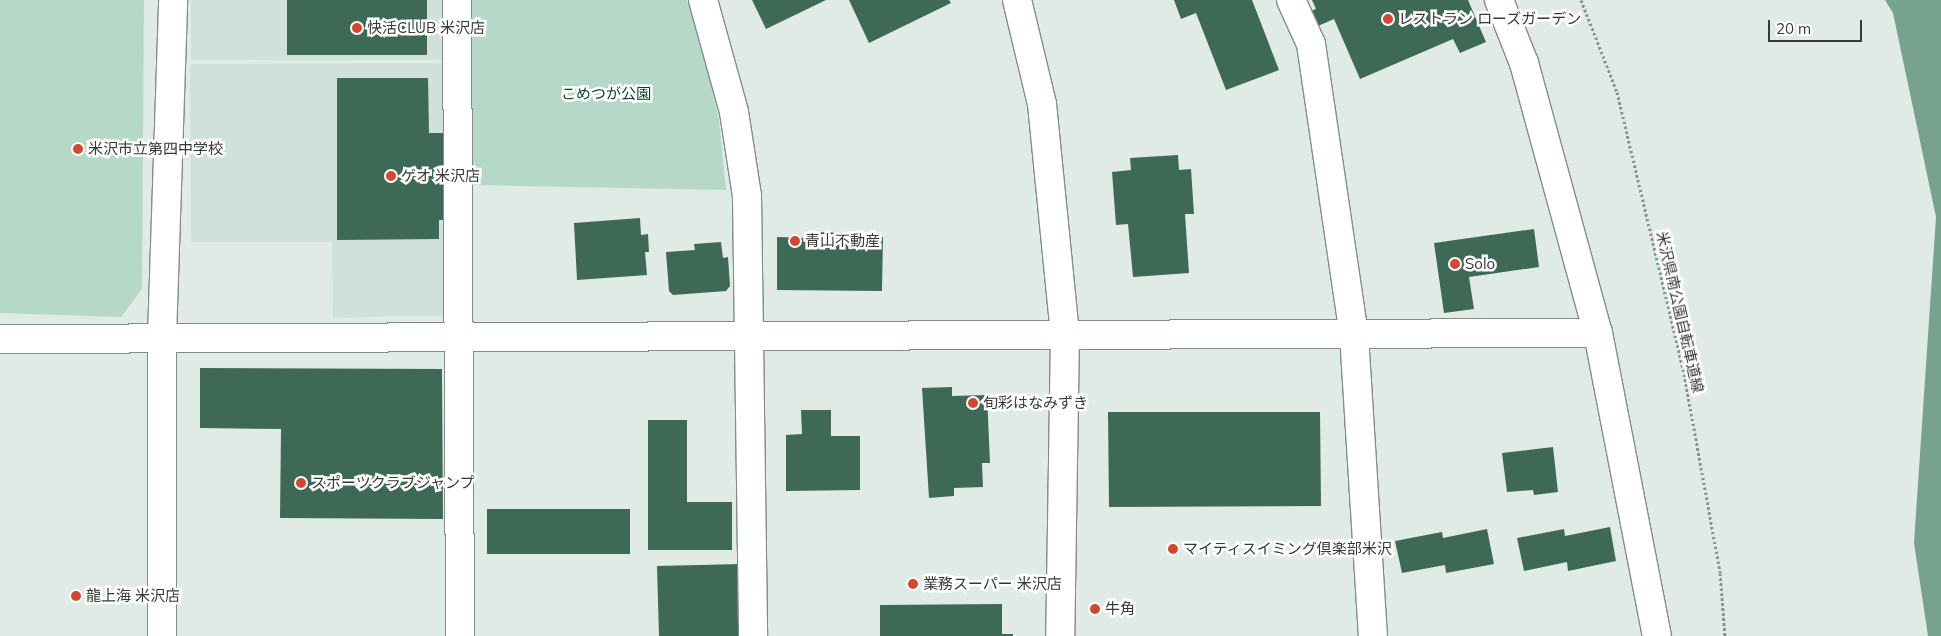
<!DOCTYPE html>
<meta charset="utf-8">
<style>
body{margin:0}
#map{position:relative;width:1941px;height:636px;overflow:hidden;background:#e0ebe6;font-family:Mulish,"Noto Sans JP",sans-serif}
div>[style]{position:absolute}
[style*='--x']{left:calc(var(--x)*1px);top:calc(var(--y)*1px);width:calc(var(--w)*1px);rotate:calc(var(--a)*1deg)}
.built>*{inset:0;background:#cfe1d8}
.green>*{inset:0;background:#b6d8c9}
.water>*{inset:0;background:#77a28f}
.building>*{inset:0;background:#3f6957}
.path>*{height:3px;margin-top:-1.5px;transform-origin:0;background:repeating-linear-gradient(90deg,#8a918e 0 2.5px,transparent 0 5px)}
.roads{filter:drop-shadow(1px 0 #838d88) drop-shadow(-1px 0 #838d88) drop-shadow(0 1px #838d88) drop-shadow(0 -1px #838d88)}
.minor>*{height:28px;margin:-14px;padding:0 14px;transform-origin:14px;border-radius:14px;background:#fff}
.dots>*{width:14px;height:14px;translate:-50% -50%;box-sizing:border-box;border:2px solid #fff;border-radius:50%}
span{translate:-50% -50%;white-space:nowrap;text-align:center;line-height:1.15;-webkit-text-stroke:5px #fff;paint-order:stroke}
.poi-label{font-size:15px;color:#353937}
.left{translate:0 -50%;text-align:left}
.park-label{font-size:15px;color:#03422f}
.street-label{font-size:15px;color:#353937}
.scale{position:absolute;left:1768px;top:20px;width:94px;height:22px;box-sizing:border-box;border:2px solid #353937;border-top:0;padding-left:6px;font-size:15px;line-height:18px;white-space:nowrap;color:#353937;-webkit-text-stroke:4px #fff;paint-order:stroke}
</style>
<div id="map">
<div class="built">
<i style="clip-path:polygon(191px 0,449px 0,449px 60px,191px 60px)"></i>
<i style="clip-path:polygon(449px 63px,452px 315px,333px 318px,332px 242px,191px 242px,190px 64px)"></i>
</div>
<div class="green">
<i style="clip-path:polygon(0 0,144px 0,142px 289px,121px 317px,0 313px)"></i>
<i style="clip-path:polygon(468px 0,687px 0,702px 46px,719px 120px,726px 190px,471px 185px)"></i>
</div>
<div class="water">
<i style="clip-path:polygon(1885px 0,1941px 0,1941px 636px,1928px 636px,1914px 543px,1936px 217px,1893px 13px)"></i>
</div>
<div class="building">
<i style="clip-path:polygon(287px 0,427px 0,427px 55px,287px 55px)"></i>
<i style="clip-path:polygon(752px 0,826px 0,766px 29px)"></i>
<i style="clip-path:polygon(849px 0,949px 0,951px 3px,869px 43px)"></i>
<i style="clip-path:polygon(1174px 0,1252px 0,1279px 70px,1226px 90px,1196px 13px,1181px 19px)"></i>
<i style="clip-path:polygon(1312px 0,1468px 0,1486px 42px,1460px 53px,1453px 39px,1360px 79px,1334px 19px,1311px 29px,1305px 13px,1316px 9px)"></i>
<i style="clip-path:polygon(337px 78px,428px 78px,429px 133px,445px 133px,446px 220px,439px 220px,439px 239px,337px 240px)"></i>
<i style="clip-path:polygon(1178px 155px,1179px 170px,1191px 169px,1194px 214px,1185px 214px,1189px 273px,1133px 277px,1128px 224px,1116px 225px,1112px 172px,1131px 170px,1130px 158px)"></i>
<i style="clip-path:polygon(640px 218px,641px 235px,648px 234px,649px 252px,645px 252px,647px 275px,577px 280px,574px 223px)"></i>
<i style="clip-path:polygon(1534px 229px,1539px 267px,1469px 277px,1474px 309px,1444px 313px,1434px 243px)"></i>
<i style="clip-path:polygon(815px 232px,850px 233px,851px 237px,883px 237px,882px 291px,777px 290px,777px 237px,815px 238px)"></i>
<i style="clip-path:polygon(721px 242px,723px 258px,728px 257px,730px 286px,726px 291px,673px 295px,669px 291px,666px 252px,695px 250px,694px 244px)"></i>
<i style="clip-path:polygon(200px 368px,442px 369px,443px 519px,280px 518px,281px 429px,200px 428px)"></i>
<i style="clip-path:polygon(952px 387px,952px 396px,987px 395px,990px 463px,982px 463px,983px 487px,954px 488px,954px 496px,929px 498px,922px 388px)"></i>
<i style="clip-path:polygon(801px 410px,831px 410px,831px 436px,860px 436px,860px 490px,786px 491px,786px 435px,802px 434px)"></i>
<i style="clip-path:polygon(1108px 412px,1320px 412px,1321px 506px,1109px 507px)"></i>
<i style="clip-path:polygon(648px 420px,687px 420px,687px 502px,732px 502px,732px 550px,648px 550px)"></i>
<i style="clip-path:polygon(1553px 447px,1558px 492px,1534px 495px,1533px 490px,1507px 492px,1502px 453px)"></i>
<i style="clip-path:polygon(487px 509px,630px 509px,630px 554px,487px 554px)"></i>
<i style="clip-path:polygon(1610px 527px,1616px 561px,1568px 571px,1567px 562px,1524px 571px,1517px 538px,1564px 529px,1565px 536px)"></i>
<i style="clip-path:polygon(1487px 529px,1494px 564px,1446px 573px,1445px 565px,1402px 573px,1395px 541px,1442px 532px,1443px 538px)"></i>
<i style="clip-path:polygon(742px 564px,743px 636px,659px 636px,657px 566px)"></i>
<i style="clip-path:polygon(1002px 604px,1002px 634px,1013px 634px,1013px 636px,880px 636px,880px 605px)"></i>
</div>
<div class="path">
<i style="--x:1581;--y:0;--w:99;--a:68.6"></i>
<i style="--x:1617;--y:92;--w:290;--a:76.6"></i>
<i style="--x:1684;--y:374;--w:202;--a:79.7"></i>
<i style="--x:1720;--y:573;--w:63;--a:85.5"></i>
</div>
<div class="roads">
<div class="minor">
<i style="--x:457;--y:0;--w:636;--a:89.73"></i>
<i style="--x:703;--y:0;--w:116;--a:74.5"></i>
<i style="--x:734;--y:112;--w:85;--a:81.2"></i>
<i style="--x:747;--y:196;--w:440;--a:89.2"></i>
<i style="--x:1017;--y:0;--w:107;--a:76.5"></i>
<i style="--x:1042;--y:104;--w:231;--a:84.3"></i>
<i style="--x:1065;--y:334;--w:302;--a:90.9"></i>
<i style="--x:1291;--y:0;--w:48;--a:65.6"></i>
<i style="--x:1311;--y:44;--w:294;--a:81.6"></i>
<i style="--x:1354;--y:335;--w:302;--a:86.4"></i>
<i style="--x:1499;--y:0;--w:68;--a:68.4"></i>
<i style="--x:1524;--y:63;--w:280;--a:74.7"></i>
<i style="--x:1598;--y:333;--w:309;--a:79"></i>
<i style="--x:0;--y:339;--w:1598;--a:-0.22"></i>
<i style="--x:162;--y:636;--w:299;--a:-90"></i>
<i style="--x:162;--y:337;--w:337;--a:-88.1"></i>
</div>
</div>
<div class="dots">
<i style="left:1388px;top:19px;background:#d24632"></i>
<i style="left:357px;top:28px;background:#d24632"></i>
<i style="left:78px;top:149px;background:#d24632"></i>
<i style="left:391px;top:176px;background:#d24632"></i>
<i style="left:795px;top:241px;background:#d24632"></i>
<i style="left:1455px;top:264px;background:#d24632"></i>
<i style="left:973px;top:403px;background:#d24632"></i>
<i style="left:301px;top:483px;background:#d24632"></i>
<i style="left:1173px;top:549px;background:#d24632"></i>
<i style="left:913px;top:584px;background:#d24632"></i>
<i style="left:76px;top:596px;background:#d24632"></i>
<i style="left:1095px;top:609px;background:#d24632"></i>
</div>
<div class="poi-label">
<span class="left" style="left:1398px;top:19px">レストラン ローズガーデン</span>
<span class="left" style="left:367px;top:28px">快活CLUB 米沢店</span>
<span class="left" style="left:88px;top:149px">米沢市立第四中学校</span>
<span class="left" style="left:401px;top:176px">ゲオ 米沢店</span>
<span class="left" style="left:805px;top:241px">青山不動産</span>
<span class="left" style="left:1465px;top:264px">Solo</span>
<span class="left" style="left:983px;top:403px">旬彩はなみずき</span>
<span class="left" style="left:311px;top:483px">スポーツクラブジャンプ</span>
<span class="left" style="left:1183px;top:549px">マイティスイミング倶楽部米沢</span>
<span class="left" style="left:923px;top:584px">業務スーパー 米沢店</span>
<span class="left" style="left:86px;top:596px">龍上海 米沢店</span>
<span class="left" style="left:1105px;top:609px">牛角</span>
</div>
<div class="park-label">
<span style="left:606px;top:94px">こめつが公園</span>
</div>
<div class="street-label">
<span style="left:1680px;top:312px;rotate:77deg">米沢県南公園自転車道線</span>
</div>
<div class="scale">20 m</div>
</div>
